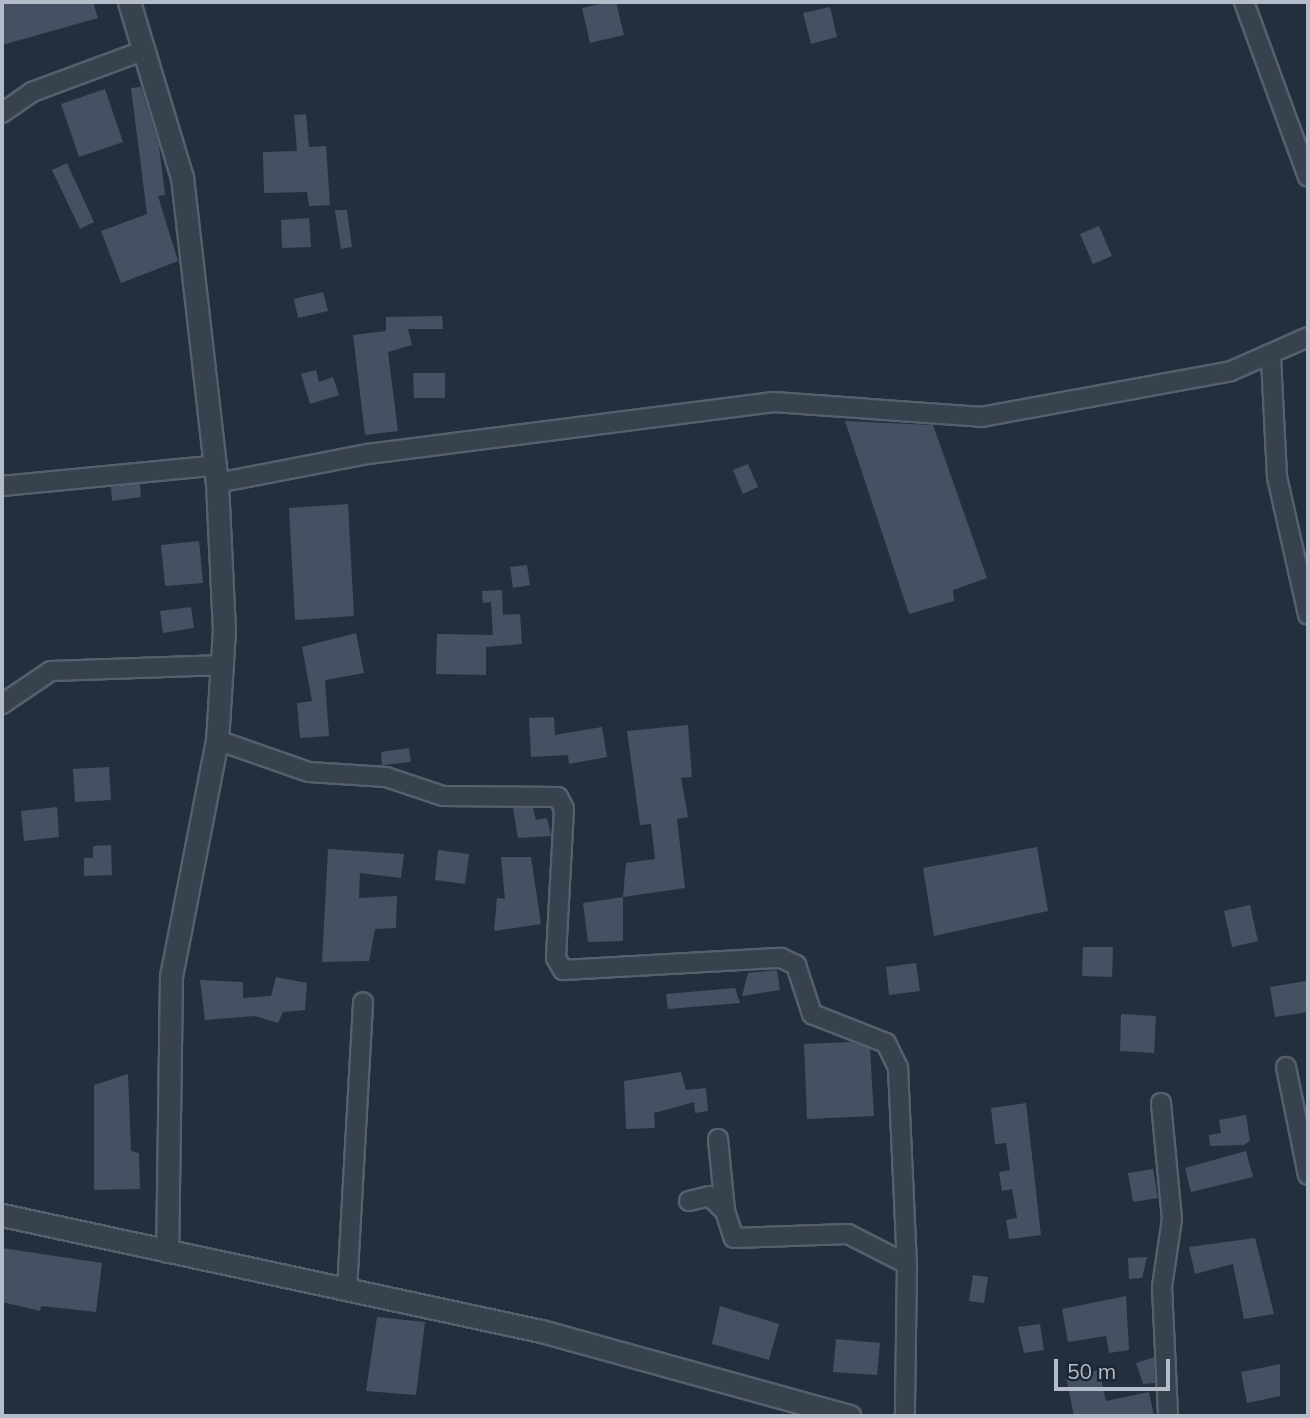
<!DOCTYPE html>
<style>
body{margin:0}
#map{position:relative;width:1310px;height:1418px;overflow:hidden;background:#242f3e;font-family:Mulish,sans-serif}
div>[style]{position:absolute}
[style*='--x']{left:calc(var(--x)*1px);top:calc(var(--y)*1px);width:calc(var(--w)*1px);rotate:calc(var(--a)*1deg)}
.building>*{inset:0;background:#455162}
.roads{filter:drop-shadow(2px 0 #565f6c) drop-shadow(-2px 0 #565f6c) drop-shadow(0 2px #565f6c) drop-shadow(0 -2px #565f6c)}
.minor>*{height:18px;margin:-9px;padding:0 9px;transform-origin:9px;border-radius:9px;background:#38414e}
.tertiary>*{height:21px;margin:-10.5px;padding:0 10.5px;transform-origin:10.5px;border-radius:10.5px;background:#38414e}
span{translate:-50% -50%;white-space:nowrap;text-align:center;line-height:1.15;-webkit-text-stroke:7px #1d2633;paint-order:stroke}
.frame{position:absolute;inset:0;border:4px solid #b4bcc9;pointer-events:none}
.scale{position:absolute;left:1054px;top:1359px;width:116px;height:32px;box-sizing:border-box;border:4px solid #b4bcc9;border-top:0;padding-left:9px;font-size:21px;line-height:24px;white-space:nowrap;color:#b4bcc9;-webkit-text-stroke:5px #1d2633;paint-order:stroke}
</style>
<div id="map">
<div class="building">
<i style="clip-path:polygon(2px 2px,93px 2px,98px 18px,2px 45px)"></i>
<i style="clip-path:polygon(607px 2px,616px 2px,624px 35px,590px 43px,582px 8px)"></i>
<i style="clip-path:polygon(830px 7px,837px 37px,811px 44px,803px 13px)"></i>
<i style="clip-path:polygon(141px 87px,159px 146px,165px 195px,158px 196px,178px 261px,121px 283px,101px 231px,147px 214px,131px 88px)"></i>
<i style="clip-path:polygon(105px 89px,123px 142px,79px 157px,61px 104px)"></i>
<i style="clip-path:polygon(306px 114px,309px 147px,326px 146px,330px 205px,309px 206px,307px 192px,264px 193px,263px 152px,297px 151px,294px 115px)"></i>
<i style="clip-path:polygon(67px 163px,94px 222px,80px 229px,52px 170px)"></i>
<i style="clip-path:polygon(335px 210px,347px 210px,352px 247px,341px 249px)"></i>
<i style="clip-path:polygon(309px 218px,311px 247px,282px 248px,281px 220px)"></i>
<i style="clip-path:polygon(1099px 226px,1112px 256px,1093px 264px,1080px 234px)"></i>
<i style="clip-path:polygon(323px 292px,328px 311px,298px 318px,294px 299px)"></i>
<i style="clip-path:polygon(442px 316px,443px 329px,408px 329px,412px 345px,388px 352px,398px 431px,365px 435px,353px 335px,386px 331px,386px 317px)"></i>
<i style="clip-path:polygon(316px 370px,319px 382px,333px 377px,339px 395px,310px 404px,301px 374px)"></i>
<i style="clip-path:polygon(413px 373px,445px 373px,445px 398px,414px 398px)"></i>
<i style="clip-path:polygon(845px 421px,933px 425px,987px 578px,953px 590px,954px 601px,909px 614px)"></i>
<i style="clip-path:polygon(748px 464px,758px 487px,743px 494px,733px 470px)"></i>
<i style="clip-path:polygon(140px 484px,141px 497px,112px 501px,111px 487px)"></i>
<i style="clip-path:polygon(348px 504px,354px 616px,295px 620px,289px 508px)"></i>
<i style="clip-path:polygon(199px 541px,203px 583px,165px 586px,161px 545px)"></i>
<i style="clip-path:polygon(527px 565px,530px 585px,513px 588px,510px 567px)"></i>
<i style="clip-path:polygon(502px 590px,503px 615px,520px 614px,522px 644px,486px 647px,486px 675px,436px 674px,437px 634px,493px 635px,491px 602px,483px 603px,482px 591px)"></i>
<i style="clip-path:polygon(191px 607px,194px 628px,163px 633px,160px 611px)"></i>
<i style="clip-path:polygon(356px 633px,364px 673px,325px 680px,329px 736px,300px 738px,297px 703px,312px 701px,302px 647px)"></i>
<i style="clip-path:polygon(554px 717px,555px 735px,602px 727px,607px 757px,569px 764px,568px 755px,531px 757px,529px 718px)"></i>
<i style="clip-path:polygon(688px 725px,692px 777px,681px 778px,688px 817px,677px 819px,685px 888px,623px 897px,626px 863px,655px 859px,651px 824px,640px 825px,627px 731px)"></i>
<i style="clip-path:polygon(409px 748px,411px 762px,382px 765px,381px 752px)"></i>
<i style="clip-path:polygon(109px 767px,111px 800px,75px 802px,73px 769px)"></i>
<i style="clip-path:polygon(57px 807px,59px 837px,24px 841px,21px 811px)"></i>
<i style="clip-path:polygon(513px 808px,533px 808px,536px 820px,547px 818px,551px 836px,518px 838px)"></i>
<i style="clip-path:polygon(111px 845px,112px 875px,84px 876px,84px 858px,93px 858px,93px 846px)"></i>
<i style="clip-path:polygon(1037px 847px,1048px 911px,934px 936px,923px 868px)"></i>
<i style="clip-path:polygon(328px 849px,404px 854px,401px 878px,360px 873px,359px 898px,397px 896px,396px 928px,375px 929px,369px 961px,322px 962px)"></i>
<i style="clip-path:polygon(438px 850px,469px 854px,465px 884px,435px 880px)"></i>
<i style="clip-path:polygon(501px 857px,531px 857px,541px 924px,494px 931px,497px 898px,505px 899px)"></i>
<i style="clip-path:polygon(623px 897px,623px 941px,588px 942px,583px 903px)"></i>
<i style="clip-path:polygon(1250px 905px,1258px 941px,1232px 947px,1224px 911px)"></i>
<i style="clip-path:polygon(1083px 947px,1113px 947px,1112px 977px,1082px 976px)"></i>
<i style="clip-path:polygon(916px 963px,920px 991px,889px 995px,886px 967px)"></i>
<i style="clip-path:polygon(777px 970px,780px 990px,742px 996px,748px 973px)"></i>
<i style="clip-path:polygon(276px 977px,307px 983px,305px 1010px,283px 1012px,278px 1023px,255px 1016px,205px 1020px,200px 980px,243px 982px,243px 998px,271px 996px)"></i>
<i style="clip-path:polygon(1306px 981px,1308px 1012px,1275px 1017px,1270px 987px)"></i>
<i style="clip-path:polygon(735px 988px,740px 1003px,668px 1009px,666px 994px)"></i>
<i style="clip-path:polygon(1121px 1014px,1156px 1016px,1154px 1053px,1120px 1051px)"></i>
<i style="clip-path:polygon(851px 1042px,870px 1049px,874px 1116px,807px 1119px,804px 1044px)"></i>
<i style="clip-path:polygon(681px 1072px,686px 1090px,706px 1088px,708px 1111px,695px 1113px,694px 1102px,654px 1113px,655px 1128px,626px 1129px,624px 1081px)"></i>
<i style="clip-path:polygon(128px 1074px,131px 1151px,139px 1153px,140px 1189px,94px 1190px,94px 1085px)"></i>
<i style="clip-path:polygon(1026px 1103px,1041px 1235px,1009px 1239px,1006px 1220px,1017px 1218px,1012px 1189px,1002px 1191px,999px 1172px,1010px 1170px,1006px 1143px,995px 1144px,991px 1108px)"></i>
<i style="clip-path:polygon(1246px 1115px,1250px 1141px,1244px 1145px,1210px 1146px,1209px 1135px,1221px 1133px,1219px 1120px)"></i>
<i style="clip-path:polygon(1246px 1151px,1253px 1177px,1191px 1192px,1185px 1168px)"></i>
<i style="clip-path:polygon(1153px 1169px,1158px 1198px,1133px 1202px,1128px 1173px)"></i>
<i style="clip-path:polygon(1255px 1238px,1274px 1314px,1244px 1319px,1233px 1264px,1195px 1274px,1189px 1247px)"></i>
<i style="clip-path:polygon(2px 1248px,102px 1263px,96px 1312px,41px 1306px,40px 1311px,2px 1302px)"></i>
<i style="clip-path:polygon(1147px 1257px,1142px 1278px,1129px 1279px,1128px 1258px)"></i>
<i style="clip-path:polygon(973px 1275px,988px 1277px,984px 1303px,969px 1301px)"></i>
<i style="clip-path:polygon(1126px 1296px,1129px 1350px,1109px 1353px,1106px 1336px,1068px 1342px,1062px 1309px)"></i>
<i style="clip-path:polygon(720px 1306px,779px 1324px,769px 1360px,712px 1344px)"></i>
<i style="clip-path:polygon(377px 1317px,425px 1322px,416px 1395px,366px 1391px)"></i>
<i style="clip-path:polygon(1040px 1324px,1044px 1350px,1024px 1353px,1018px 1327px)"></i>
<i style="clip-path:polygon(836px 1339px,880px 1343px,877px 1375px,833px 1372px)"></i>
<i style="clip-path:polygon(1154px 1357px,1155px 1383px,1143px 1384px,1136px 1363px)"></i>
<i style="clip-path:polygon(1280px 1364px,1280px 1396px,1247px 1403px,1241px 1372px)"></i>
<i style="clip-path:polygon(1099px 1370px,1106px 1401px,1149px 1392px,1154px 1416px,1074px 1416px,1066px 1377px)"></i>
</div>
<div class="roads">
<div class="minor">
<i style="--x:1244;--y:2;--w:186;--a:69.9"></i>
<i style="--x:2;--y:113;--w:37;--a:-35"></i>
<i style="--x:32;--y:92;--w:121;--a:-20.4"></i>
<i style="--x:1271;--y:358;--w:119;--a:87.1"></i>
<i style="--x:1277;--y:477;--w:141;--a:77.3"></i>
<i style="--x:217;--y:483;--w:154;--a:-10.9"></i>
<i style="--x:368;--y:454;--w:409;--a:-7.3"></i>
<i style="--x:774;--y:402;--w:208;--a:4.1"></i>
<i style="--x:981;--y:417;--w:254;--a:-10.4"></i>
<i style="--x:1231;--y:371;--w:84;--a:-23.8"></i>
<i style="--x:2;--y:486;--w:209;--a:-5.5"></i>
<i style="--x:2;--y:704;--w:59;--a:-34"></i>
<i style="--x:51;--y:671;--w:173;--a:-2"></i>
<i style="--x:217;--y:740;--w:97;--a:19.2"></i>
<i style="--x:309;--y:772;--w:77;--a:3.7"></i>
<i style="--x:386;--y:777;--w:60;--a:18.4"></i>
<i style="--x:443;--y:796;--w:115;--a:0.5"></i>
<i style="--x:558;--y:797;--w:13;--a:63"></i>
<i style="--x:564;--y:809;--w:149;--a:93.1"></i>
<i style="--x:556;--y:958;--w:14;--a:60"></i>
<i style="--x:563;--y:970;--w:218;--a:-3.2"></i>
<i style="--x:781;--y:958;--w:17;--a:25"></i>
<i style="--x:796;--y:965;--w:52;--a:71.9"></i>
<i style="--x:812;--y:1014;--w:79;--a:21.4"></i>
<i style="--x:886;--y:1043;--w:28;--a:64"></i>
<i style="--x:898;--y:1068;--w:196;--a:87.4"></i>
<i style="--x:907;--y:1264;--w:152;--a:90.8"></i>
<i style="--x:1286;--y:1067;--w:110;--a:78.5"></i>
<i style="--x:1161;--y:1103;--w:117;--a:84.6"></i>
<i style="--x:1172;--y:1219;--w:69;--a:98.4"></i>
<i style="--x:1162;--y:1287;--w:129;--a:87.3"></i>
<i style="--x:718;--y:1139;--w:72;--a:84.4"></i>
<i style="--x:689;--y:1201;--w:21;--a:-14"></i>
<i style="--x:709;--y:1196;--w:22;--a:43"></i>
<i style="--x:725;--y:1211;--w:28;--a:72"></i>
<i style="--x:734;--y:1238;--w:114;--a:-2"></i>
<i style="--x:848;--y:1234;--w:66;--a:27"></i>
<i style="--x:347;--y:1290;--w:288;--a:-86.8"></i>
</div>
<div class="tertiary">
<i style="--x:129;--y:2;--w:183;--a:73.2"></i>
<i style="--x:182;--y:177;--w:308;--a:83.5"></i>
<i style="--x:217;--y:483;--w:147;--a:87.3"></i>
<i style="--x:224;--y:630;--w:110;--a:93.6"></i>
<i style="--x:217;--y:740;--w:240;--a:101"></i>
<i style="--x:171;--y:976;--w:275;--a:90.8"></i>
<i style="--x:2;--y:1215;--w:551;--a:12.15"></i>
<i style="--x:541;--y:1331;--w:320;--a:15.4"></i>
</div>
</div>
<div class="frame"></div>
<div class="scale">50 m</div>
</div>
